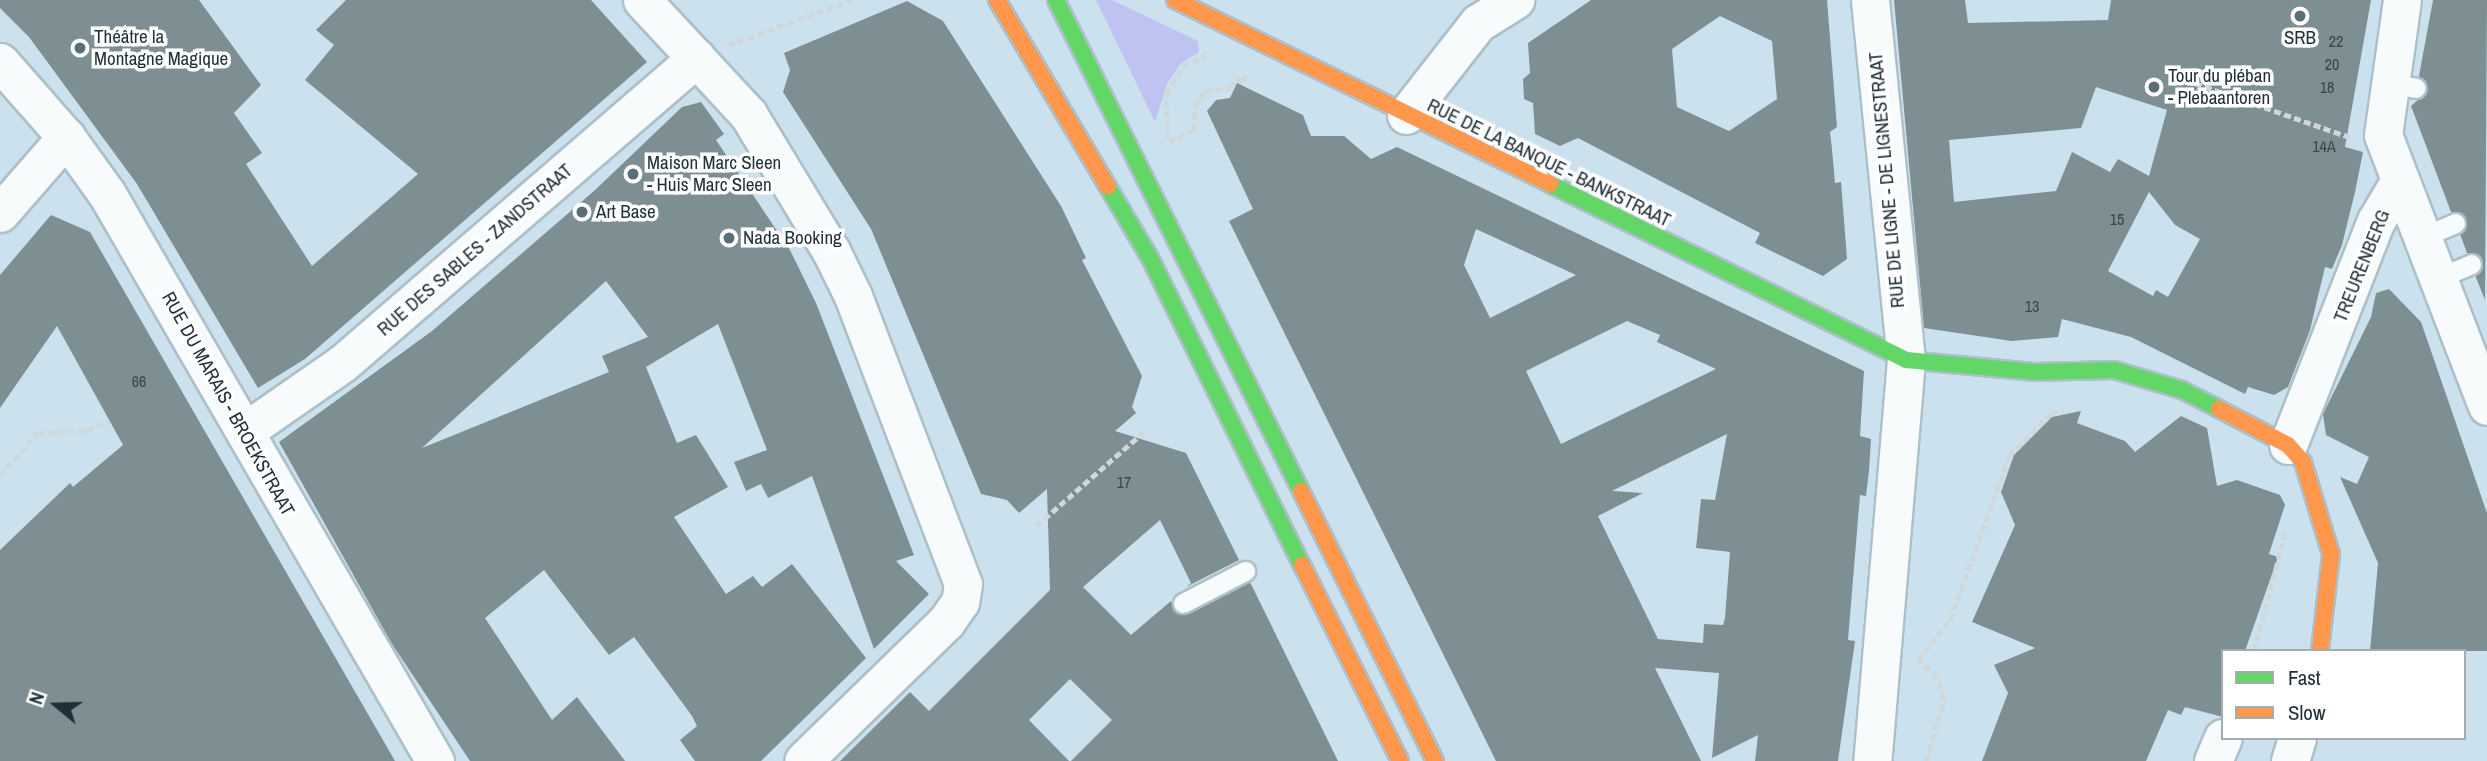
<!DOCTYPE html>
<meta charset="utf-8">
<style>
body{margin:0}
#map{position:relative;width:2487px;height:761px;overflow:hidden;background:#cbe2ee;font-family:"Archivo Narrow",sans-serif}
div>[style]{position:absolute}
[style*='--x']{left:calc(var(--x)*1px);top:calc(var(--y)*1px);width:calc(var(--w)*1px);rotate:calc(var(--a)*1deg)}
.green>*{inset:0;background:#bfc3f1}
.building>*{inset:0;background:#7d8f92}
.path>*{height:4.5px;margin-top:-2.25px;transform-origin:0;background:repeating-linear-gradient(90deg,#d0d7da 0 7px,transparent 0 10.5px)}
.roads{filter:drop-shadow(2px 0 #adbfc8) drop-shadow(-2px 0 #adbfc8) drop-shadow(0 2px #adbfc8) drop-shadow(0 -2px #adbfc8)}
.lane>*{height:19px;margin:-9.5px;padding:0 9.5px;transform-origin:9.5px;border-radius:9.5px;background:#f7fbfc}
.street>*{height:37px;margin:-18.5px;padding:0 18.5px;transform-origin:18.5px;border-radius:18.5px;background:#f7fbfc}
.fast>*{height:16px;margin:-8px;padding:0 8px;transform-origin:8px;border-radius:8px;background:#63d668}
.slow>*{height:16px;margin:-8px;padding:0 8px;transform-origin:8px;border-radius:8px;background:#ff974d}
.dots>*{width:19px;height:19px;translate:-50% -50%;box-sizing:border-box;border:4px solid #fff;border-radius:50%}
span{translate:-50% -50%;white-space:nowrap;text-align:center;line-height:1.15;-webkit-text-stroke:7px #fff;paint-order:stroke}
.number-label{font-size:16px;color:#36474e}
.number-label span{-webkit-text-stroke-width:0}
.poi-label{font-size:19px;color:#1f2f37}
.left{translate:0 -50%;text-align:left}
.street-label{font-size:19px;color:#1f2f37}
.legend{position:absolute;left:2221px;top:649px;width:245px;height:91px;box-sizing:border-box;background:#fff;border:2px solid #a5acaf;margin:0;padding:9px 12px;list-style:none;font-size:21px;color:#1f2f37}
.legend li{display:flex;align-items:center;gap:14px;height:35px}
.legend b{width:35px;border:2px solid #a5acaf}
.north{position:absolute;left:21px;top:670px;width:70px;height:70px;-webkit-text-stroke:5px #fff;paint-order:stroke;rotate:289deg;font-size:19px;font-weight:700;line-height:28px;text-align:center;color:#1f2f37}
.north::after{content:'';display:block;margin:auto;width:24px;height:32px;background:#1f2f37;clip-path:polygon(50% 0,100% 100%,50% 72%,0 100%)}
</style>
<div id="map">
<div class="green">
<i style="clip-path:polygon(1096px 0,1112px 0,1198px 41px,1199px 52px,1180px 64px,1167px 84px,1155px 122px)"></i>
</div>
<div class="building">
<i style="clip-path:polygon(0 0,199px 0,261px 85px,234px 113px,262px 153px,246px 164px,312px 266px,418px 174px,305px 80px,334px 45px,316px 30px,346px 0,591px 0,647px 62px,305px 359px,258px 388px,137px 184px,29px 37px,0 8px)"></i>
<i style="clip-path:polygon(evenodd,1591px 0,1827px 0,1837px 127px,1830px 132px,1832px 149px,1835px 183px,1841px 182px,1847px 259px,1823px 276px,1755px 243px,1760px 233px,1578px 138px,1560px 146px,1535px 134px,1533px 103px,1524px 99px,1523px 79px,1530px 73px,1528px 43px,1591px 0,1720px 16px,1772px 41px,1777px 99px,1729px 131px,1677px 107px,1672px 49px,1720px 16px)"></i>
<i style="clip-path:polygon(evenodd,1894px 0,1965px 0,1968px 23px,2108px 20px,2111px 0,2371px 0,2345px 147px,2363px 152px,2355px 192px,2342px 245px,2332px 269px,2325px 267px,2310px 330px,2288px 387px,2274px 395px,2248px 387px,2245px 394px,2131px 337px,2062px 319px,2058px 337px,2012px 341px,1924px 328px,1894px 0,2096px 87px,2167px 110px,2149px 176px,2118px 159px,2110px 172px,2072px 152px,2056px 191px,1954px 202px,1949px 140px,2081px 128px,2096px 87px,1894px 0,2149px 192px,2175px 225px,2200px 239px,2168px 297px,2156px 290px,2153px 296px,2108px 271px,2149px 192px)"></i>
<i style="clip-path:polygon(2433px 0,2487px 0,2485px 300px,2475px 275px,2482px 260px,2467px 253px,2460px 234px,2466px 219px,2451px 212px,2411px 106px,2428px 91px,2419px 76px)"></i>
<i style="clip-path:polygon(907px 1px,943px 21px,1061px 206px,1086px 258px,1082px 260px,1142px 376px,1132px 407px,1136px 413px,1115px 431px,1186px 453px,1239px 560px,1186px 587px,1191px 583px,1160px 520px,1083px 587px,1131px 635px,1171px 601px,1176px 613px,1188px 614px,1250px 582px,1338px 761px,1071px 761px,1112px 720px,1070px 679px,1029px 720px,1069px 761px,840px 761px,910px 692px,929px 711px,1050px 590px,1047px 489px,1019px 513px,1007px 500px,981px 494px,871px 229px,783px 92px,790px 70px,784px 53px)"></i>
<i style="clip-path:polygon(evenodd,1237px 83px,1303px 115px,1311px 136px,1344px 136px,1371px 159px,1397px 147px,1864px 371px,1860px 436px,1871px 439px,1869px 471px,1866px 496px,1860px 495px,1848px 640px,1855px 641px,1838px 761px,1755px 761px,1758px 735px,1712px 758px,1719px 673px,1655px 668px,1701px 761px,1496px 761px,1229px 221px,1253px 209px,1207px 111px,1216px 100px,1230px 98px,1237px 83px,1476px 229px,1576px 275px,1490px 318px,1464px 265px,1476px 229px,1237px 83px,1627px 321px,1660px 335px,1657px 342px,1716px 369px,1561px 444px,1526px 371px,1627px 321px,1237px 83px,1727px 434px,1715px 500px,1701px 499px,1696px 548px,1730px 552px,1725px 618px,1723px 625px,1704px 624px,1703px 643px,1658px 639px,1598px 516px,1643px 493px,1612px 491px,1727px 434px)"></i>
<i style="clip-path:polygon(evenodd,701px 102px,724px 134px,716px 140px,790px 250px,816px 303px,914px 555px,896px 561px,929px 594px,874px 649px,812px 476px,768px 498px,761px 484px,746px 491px,734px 462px,767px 450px,718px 324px,646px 367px,677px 443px,696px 435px,728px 487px,674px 517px,726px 594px,753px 576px,762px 587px,792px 564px,866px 658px,761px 761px,695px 761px,680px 740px,697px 726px,692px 716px,634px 637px,609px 655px,544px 570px,485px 618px,552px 720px,577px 697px,625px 761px,470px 761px,392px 644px,279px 442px,432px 331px,594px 191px,682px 107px,701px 102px,606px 281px,648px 337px,602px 356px,609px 372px,422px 448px,606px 281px)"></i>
<i style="clip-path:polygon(51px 215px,90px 232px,395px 761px,0 761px,0 550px,70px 483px,73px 487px,123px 445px,57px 326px,0 408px,0 275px)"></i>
<i style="clip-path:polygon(2389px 289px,2421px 322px,2487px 513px,2487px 651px,2370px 651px,2378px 563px,2340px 477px,2357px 484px,2369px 457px,2326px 435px,2323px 414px,2371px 317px,2376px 293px)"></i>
<i style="clip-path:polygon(2081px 411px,2077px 423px,2125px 441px,2135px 452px,2181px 416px,2207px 428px,2217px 486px,2237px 480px,2280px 495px,2285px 505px,2269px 554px,2278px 557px,2245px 651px,2223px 651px,2223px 717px,2185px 707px,2181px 715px,2168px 710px,2146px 761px,1982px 761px,2008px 693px,1994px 665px,2035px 648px,1972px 622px,2015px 525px,2001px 492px,2014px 455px,2052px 417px)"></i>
</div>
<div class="path">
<i style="--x:728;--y:45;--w:132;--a:-19.9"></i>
<i style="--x:2195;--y:83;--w:166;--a:19.3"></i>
<i style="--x:1168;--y:139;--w:45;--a:-92.5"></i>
<i style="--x:1166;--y:94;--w:32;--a:-58"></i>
<i style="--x:1183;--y:67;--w:26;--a:-29"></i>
<i style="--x:1169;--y:142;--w:28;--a:-26"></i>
<i style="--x:1194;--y:130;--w:23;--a:-88"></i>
<i style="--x:1195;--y:107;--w:19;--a:-58"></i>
<i style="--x:1205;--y:91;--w:25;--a:-7"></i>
<i style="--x:1230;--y:88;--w:11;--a:-63"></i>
<i style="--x:1235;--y:78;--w:9;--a:21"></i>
<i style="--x:1243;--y:81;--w:9;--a:-63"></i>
<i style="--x:0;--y:476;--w:57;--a:-49.3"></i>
<i style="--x:37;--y:433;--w:50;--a:-3.4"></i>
<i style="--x:87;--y:430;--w:24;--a:-22"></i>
<i style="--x:1036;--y:526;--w:146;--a:-41.1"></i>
<i style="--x:2254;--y:651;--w:125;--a:-75.2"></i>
<i style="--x:1926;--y:761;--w:65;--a:-73.8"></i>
<i style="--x:1944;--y:699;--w:22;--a:-108"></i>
<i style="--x:1937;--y:678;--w:26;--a:-137"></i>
<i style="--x:1918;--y:660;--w:51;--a:-51.3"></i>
<i style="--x:1950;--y:620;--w:174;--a:-70.2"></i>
<i style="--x:2009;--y:456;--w:60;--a:-45.7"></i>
<i style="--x:2051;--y:413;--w:13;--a:-13"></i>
</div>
<div class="roads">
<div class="lane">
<i style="--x:2388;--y:83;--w:28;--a:10"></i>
<i style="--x:2420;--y:238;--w:38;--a:-23"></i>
<i style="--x:2436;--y:279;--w:38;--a:-23"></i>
<i style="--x:1183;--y:603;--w:70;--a:-27.3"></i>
</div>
<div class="street">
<i style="--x:642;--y:0;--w:156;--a:47.1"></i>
<i style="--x:748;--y:114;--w:160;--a:58.8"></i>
<i style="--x:831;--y:251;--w:50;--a:63.9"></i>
<i style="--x:853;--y:296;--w:308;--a:69.1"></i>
<i style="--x:963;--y:584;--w:18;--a:99"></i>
<i style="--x:960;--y:602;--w:24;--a:125"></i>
<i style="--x:946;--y:622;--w:199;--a:135.8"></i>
<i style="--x:1870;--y:0;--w:362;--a:84.3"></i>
<i style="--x:1906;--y:360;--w:402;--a:94.8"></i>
<i style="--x:2402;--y:0;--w:136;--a:98"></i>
<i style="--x:2383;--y:135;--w:290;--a:69"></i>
<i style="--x:0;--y:62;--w:100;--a:48.7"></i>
<i style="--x:66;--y:137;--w:70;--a:54.3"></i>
<i style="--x:107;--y:194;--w:655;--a:59.95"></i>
<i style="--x:1406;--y:115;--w:117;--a:-52"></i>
<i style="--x:1478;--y:23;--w:44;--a:-31.9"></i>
<i style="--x:0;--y:213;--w:101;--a:-49"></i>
<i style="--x:245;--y:431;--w:119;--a:-34.8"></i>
<i style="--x:343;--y:363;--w:467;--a:-40.8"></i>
<i style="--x:2288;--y:445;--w:241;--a:-68.6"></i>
<i style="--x:2376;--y:221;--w:45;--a:-59.5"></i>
<i style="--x:2213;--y:761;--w:25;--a:-67"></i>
<i style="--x:2290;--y:761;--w:24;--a:-73"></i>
</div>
<div class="fast">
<i style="--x:1056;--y:0;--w:549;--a:63.48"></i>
<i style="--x:1550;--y:184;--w:397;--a:26.3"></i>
<i style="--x:1906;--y:360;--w:131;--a:5.3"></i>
<i style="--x:2036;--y:372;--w:78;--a:-1.5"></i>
<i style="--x:2114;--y:370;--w:71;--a:16.4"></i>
<i style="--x:2182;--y:390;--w:42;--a:27.2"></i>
<i style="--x:1108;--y:187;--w:82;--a:59.4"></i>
<i style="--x:1150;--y:258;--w:343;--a:63.7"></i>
</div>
<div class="slow">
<i style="--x:997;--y:0;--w:217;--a:59.3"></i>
<i style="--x:1175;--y:0;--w:418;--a:26.1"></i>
<i style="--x:2219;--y:409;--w:78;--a:27.6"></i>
<i style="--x:2288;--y:445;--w:23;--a:49"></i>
<i style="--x:2303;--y:462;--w:96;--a:73.1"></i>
<i style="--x:2331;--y:554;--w:98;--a:96.5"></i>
<i style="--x:1301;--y:491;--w:301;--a:63.6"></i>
<i style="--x:1302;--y:565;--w:219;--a:63.4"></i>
</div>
</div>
<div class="dots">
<i style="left:2300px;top:16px;background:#5b6e77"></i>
<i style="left:80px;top:48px;background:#5b6e77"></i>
<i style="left:2154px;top:87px;background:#5b6e77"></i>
<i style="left:633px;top:174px;background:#5b6e77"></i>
<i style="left:582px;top:212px;background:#5b6e77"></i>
<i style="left:729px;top:238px;background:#5b6e77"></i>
</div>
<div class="number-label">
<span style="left:2336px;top:41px">22</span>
<span style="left:2332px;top:64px">20</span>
<span style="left:2327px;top:87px">18</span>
<span style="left:2324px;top:146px">14A</span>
<span style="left:2117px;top:219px">15</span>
<span style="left:2032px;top:306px">13</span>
<span style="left:139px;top:381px">66</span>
<span style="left:1124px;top:482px">17</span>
</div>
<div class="poi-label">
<span class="left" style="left:94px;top:48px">Théâtre la<br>Montagne Magique</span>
<span style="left:2300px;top:38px">SRB</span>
<span class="left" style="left:2168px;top:87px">Tour du pléban<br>- Plebaantoren</span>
<span class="left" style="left:647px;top:174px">Maison Marc Sleen<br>- Huis Marc Sleen</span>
<span class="left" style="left:596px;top:212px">Art Base</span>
<span class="left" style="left:743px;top:238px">Nada Booking</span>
</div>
<div class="street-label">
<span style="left:1549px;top:163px;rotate:26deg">RUE DE LA BANQUE - BANKSTRAAT</span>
<span style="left:1887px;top:180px;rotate:-95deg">RUE DE LIGNE - DE LIGNESTRAAT</span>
<span style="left:475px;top:250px;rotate:-41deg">RUE DES SABLES - ZANDSTRAAT</span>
<span style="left:2362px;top:266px;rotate:-68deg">TREURENBERG</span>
<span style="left:228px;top:404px;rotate:61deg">RUE DU MARAIS - BROEKSTRAAT</span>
</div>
<ul class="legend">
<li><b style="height:9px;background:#63d668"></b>Fast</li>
<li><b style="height:9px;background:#ff974d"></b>Slow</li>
</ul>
<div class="north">N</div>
</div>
